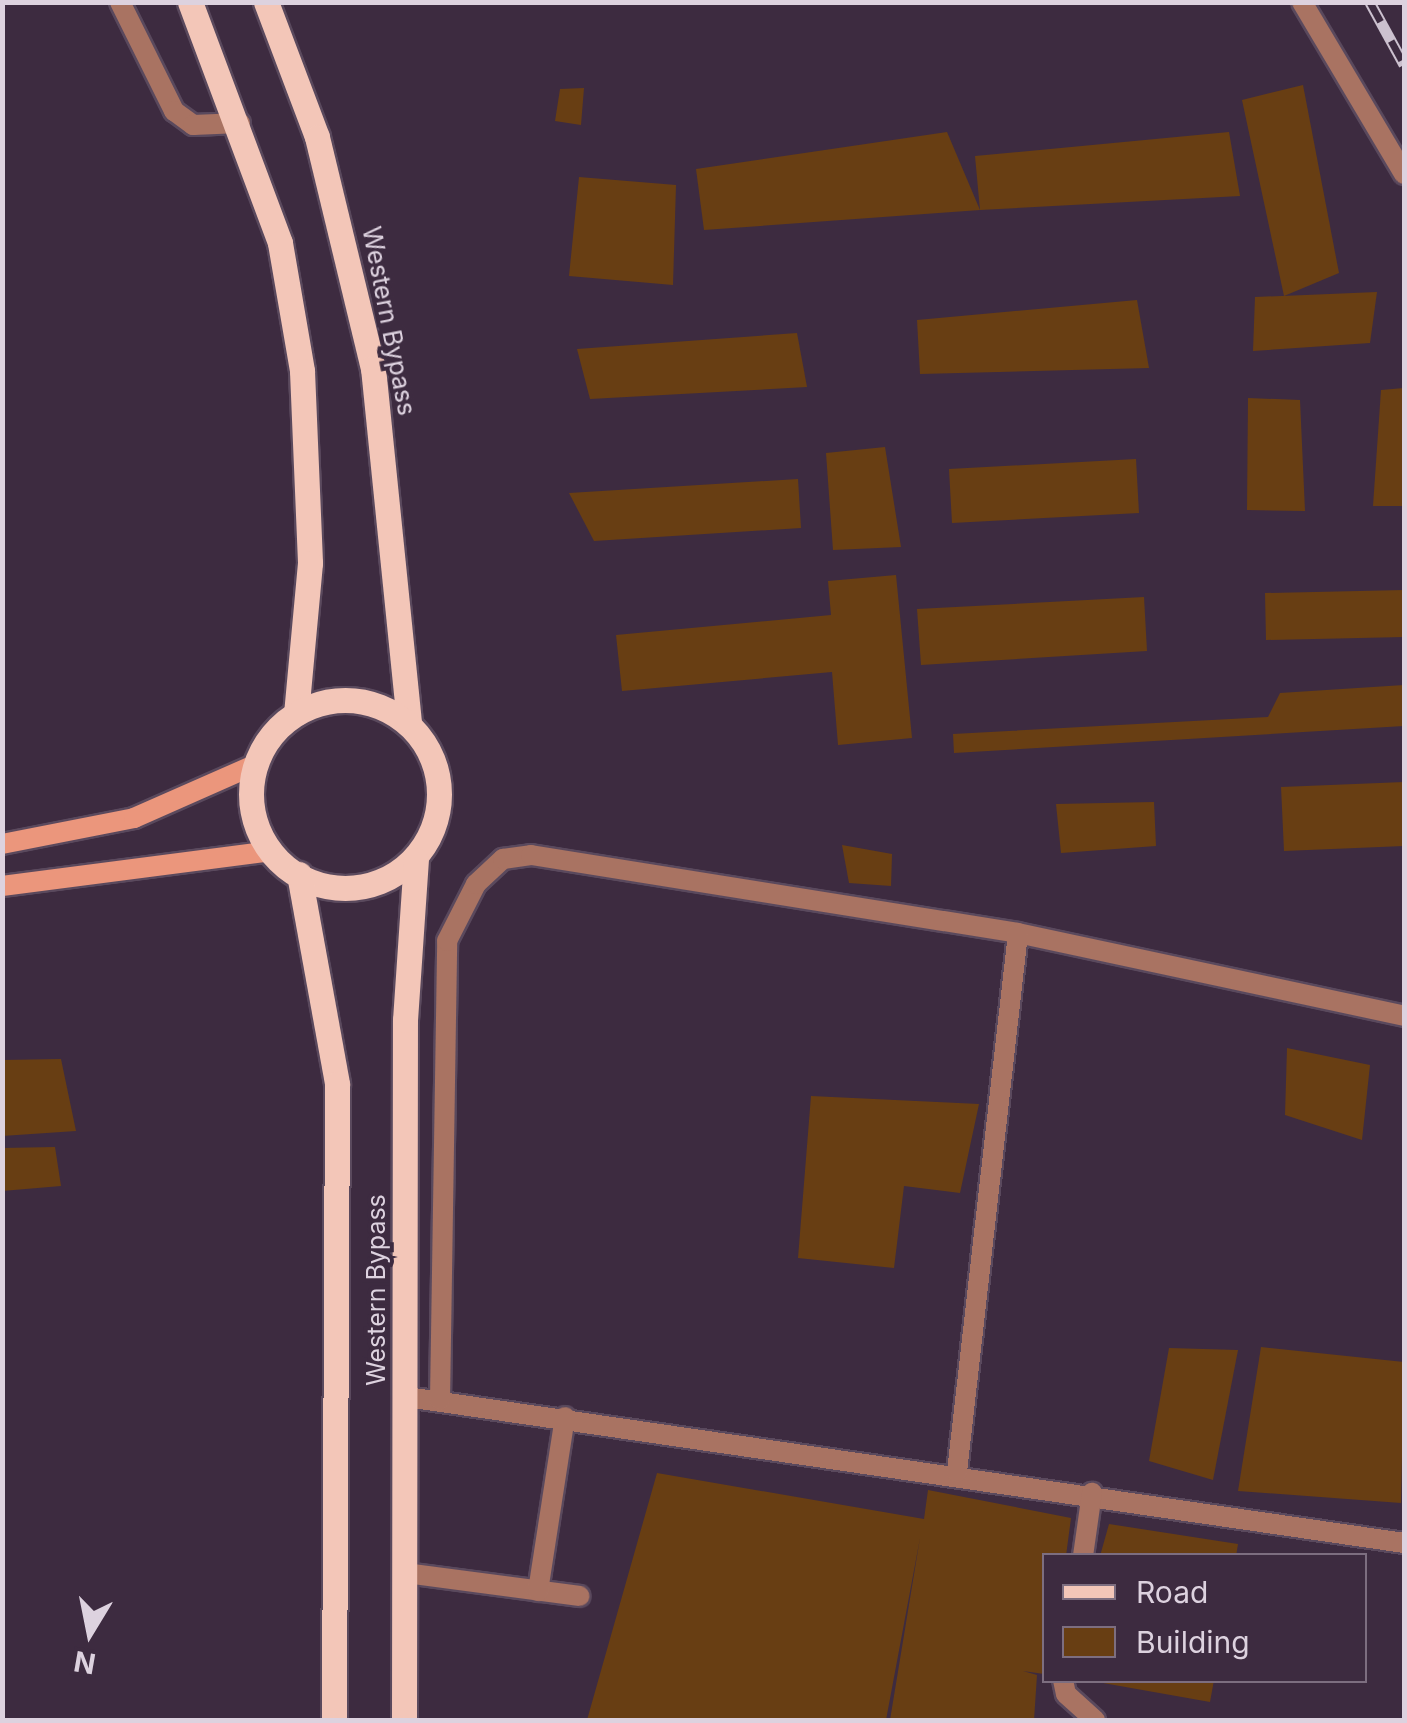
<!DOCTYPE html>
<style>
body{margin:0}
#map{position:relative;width:1407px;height:1723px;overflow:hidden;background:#3d2b40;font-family:Inter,sans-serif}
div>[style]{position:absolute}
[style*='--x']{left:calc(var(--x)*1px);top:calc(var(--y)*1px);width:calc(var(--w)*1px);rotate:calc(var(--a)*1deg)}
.building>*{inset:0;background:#683e13}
.roads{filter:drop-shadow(2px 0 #5a495d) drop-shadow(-2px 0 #5a495d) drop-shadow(0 2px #5a495d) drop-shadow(0 -2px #5a495d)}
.lane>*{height:20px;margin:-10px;padding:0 10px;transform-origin:10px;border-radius:10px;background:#a97362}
.street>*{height:20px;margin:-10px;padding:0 10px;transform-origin:10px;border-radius:10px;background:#a97362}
.secondary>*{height:20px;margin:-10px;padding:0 10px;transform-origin:10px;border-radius:10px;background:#eb967c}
.primary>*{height:25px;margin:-12.5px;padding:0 12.5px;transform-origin:12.5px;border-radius:12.5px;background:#f3c6b8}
.primary>.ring{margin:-12.5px;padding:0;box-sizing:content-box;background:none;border:25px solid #f3c6b8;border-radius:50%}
.rail>*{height:11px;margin-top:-5.5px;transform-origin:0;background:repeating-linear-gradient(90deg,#3d2b40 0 22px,#ccc1cf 0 44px);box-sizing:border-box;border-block:2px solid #ccc1cf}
span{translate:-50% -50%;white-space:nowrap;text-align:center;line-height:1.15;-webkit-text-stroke:8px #3d2b40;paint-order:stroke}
.street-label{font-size:25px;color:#ddd2df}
.frame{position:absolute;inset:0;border:5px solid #ddd2df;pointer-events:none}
.legend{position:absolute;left:1042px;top:1553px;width:325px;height:130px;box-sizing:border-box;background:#3d2b40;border:2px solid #7d6e80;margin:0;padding:12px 18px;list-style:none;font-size:30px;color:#ddd2df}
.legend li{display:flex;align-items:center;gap:20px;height:50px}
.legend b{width:50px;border:2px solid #7d6e80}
.north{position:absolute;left:40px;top:1583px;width:100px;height:100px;-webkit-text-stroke:8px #3d2b40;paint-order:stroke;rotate:190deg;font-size:28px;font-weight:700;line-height:40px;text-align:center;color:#ddd2df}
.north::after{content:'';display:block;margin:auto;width:35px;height:45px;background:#ddd2df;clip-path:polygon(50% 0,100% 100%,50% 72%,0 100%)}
</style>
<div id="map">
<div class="building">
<i style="clip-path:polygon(1303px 85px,1339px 273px,1284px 296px,1242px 100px)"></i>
<i style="clip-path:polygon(584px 88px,581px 125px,555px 121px,560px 89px)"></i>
<i style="clip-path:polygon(947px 132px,980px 210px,704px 230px,696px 169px)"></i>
<i style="clip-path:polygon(1229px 132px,1240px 196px,980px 210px,975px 156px)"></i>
<i style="clip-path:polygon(579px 177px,676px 185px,673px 285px,569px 276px)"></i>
<i style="clip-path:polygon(1377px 292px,1370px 343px,1253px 351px,1255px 297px)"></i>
<i style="clip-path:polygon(1137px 300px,1149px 368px,920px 374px,917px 320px)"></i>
<i style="clip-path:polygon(797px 333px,807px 387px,590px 399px,577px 349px)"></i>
<i style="clip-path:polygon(1404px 388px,1404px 506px,1373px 506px,1381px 390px)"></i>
<i style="clip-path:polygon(1248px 398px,1300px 400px,1305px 511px,1247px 510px)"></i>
<i style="clip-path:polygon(885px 447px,901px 547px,833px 550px,826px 453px)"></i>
<i style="clip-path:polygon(1136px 459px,1139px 513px,952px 523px,949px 469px)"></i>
<i style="clip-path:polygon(798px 479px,801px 528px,594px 541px,569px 493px)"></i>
<i style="clip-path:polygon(896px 575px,912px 738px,838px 745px,832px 672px,622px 691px,616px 635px,831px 615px,828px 581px)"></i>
<i style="clip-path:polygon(1404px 590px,1404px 637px,1266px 640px,1265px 593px)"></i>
<i style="clip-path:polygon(1144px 597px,1147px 651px,921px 665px,917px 609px)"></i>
<i style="clip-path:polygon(1404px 685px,1404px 726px,954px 753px,953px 734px,1268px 717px,1280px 693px)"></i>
<i style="clip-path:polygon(1404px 782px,1404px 846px,1284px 851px,1281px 787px)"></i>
<i style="clip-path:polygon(1154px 802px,1156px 846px,1061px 853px,1056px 804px)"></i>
<i style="clip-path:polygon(842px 845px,892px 854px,891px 886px,849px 883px)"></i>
<i style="clip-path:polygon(1287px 1048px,1370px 1065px,1362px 1140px,1285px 1115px)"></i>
<i style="clip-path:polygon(61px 1059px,76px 1131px,2px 1136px,2px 1060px)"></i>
<i style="clip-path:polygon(811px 1096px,979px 1104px,960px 1193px,904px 1186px,894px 1268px,798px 1258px)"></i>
<i style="clip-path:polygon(55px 1147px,61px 1186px,2px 1191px,2px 1148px)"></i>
<i style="clip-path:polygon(1261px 1347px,1404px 1362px,1401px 1503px,1238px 1491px)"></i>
<i style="clip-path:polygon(1169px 1348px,1238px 1350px,1213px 1480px,1149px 1461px)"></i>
<i style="clip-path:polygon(657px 1473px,924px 1519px,928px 1490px,1071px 1518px,1066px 1556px,1044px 1556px,1044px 1674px,1023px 1671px,1037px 1675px,1034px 1720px,890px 1720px,920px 1538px,886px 1720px,587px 1720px)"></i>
<i style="clip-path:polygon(1109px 1524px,1238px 1544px,1236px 1556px,1100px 1556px)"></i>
<i style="clip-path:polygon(1086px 1680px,1214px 1680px,1210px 1702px)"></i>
</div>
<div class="roads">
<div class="lane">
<i style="--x:405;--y:1573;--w:176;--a:7.5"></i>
<i style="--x:538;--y:1591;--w:176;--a:-81.2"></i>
</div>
<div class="street">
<i style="--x:120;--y:2;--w:122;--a:63.6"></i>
<i style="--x:174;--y:111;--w:24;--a:36"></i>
<i style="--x:193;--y:125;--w:47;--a:-2.4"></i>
<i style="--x:1302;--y:2;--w:200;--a:59.3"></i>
<i style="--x:407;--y:1397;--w:1008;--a:8.33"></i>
<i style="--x:440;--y:1400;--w:459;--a:-89.1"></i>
<i style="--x:447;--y:941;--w:64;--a:-63"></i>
<i style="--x:476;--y:884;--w:37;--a:-43"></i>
<i style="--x:503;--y:859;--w:28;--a:-8"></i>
<i style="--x:531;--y:855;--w:493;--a:9.1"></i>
<i style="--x:1018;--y:933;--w:395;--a:12.1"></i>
<i style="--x:957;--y:1472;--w:542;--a:-83.54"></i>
<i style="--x:1083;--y:1556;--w:64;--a:-81.9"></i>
<i style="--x:1063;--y:1680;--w:14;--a:78"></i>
<i style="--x:1066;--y:1694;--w:39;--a:42"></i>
</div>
<div class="secondary">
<i style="--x:2;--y:844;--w:135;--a:-11.1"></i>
<i style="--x:134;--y:818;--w:131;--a:-23.8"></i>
<i style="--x:2;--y:886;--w:270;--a:-7.4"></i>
</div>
<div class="primary">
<i style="--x:190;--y:2;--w:257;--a:69.5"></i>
<i style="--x:280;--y:243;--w:130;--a:80.2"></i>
<i style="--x:302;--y:371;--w:192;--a:87.6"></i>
<i style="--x:310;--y:563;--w:151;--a:95.3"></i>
<i style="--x:266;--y:2;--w:144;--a:69.3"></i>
<i style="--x:317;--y:137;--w:238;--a:76.4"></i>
<i style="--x:373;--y:368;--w:356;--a:84.2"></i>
<i class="ring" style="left:251px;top:700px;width:163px;height:163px"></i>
<i style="--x:299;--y:874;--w:213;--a:79.7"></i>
<i style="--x:337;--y:1084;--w:636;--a:90.27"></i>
<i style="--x:404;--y:1720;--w:700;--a:-89.92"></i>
<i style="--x:405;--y:1020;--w:160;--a:-86.1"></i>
</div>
</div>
<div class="rail">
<i style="--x:1370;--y:2;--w:71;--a:61.3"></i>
</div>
<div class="street-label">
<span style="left:389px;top:321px;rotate:79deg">Western Bypass</span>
<span style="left:376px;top:1290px;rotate:-90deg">Western Bypass</span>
</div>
<div class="frame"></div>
<ul class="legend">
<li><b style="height:12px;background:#f3c6b8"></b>Road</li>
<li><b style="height:28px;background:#683e13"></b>Building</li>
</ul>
<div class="north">N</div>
</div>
